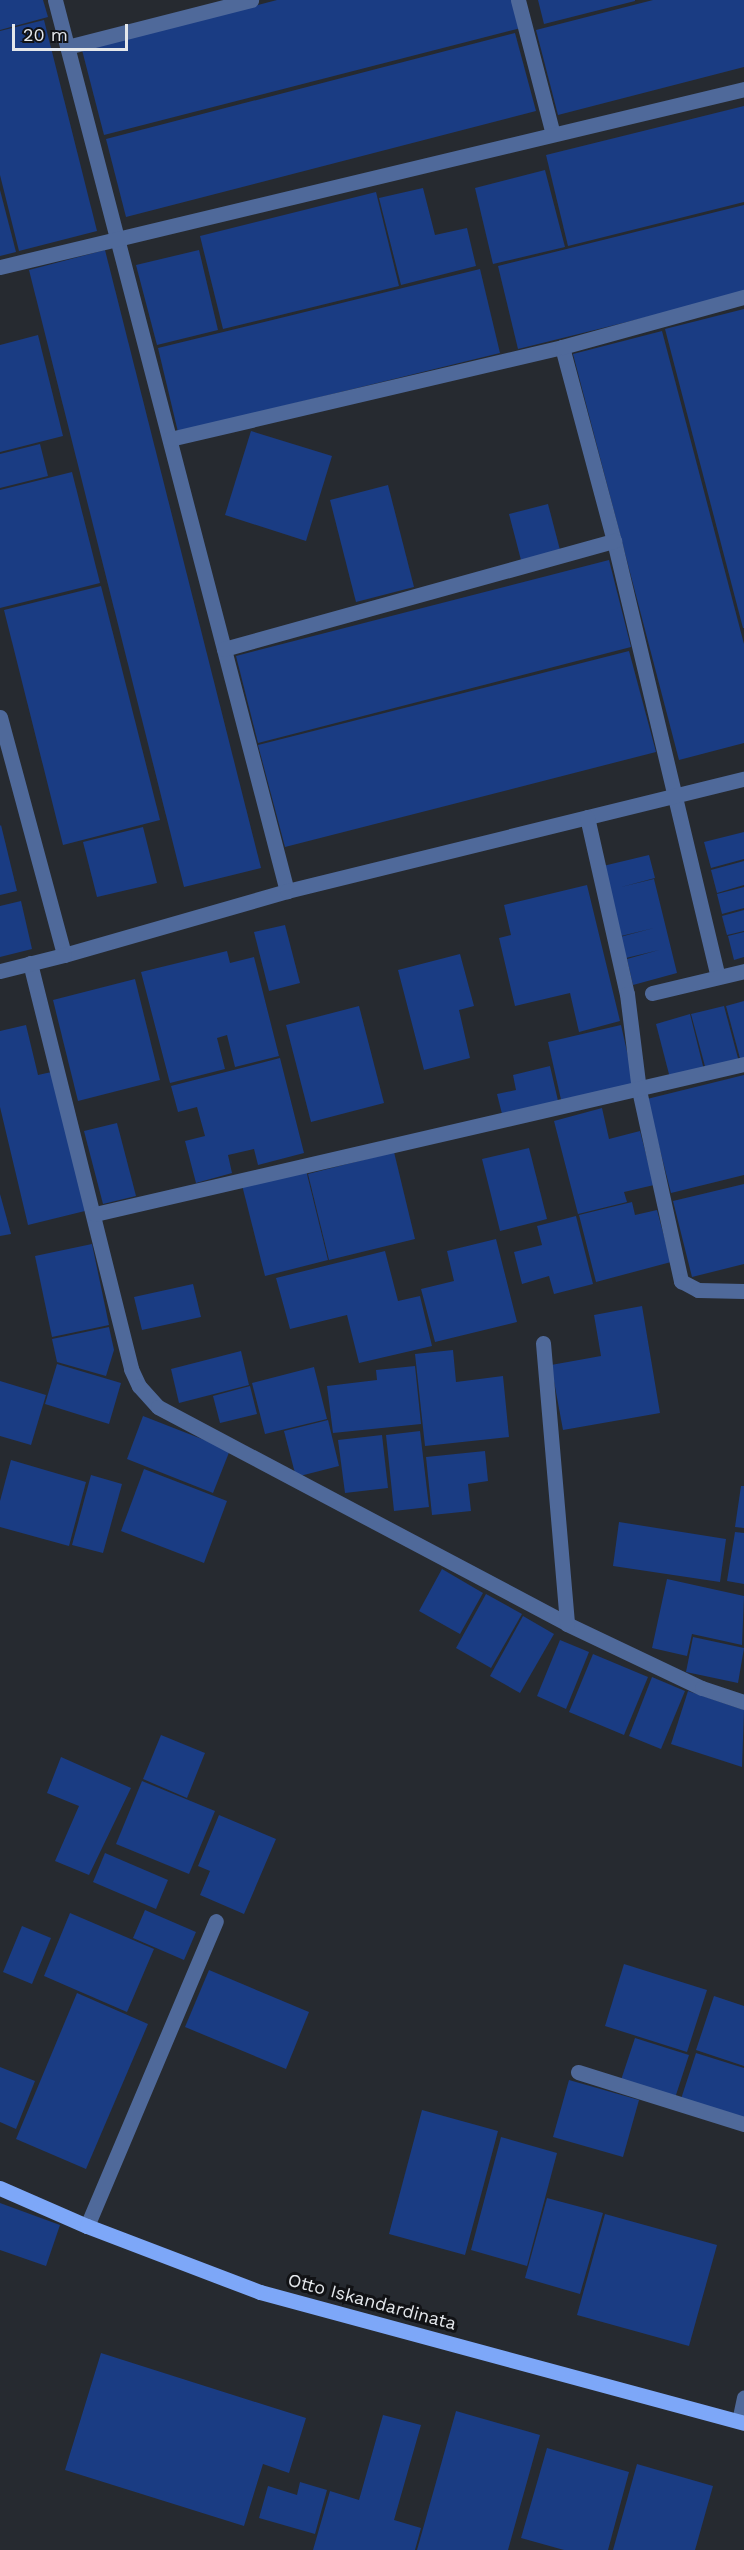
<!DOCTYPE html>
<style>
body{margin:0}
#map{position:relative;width:744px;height:2550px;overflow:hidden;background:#262a30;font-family:"Work Sans",sans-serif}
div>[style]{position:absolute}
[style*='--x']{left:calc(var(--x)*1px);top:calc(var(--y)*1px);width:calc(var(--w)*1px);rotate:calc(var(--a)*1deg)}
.building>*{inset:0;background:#1a3c83}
.minor>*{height:15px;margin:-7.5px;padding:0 7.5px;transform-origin:7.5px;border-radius:7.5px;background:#4f699a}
.major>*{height:15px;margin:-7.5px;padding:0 7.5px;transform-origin:7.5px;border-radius:7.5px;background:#7da7f8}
span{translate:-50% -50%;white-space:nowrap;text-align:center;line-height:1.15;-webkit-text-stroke:6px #111215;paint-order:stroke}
.street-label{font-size:18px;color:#e4e7eb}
.scale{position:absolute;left:12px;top:24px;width:116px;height:27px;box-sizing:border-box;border:3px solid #e4e7eb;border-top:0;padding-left:8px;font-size:18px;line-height:21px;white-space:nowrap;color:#e4e7eb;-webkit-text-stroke:4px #111215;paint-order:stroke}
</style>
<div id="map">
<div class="building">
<i style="clip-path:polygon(0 0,43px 0,48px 17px,0 30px)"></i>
<i style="clip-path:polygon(277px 0,513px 0,521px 28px,104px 135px,82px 50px)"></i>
<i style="clip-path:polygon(538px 0,635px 0,635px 1px,544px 24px)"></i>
<i style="clip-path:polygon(653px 0,744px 0,744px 67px,558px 115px,536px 30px)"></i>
<i style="clip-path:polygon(44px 20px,97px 231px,19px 251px,0 175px,0 31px)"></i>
<i style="clip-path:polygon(515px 33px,536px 111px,126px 217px,106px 139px)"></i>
<i style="clip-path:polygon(744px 106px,744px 202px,568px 246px,546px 155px)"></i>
<i style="clip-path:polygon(545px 170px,565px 247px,493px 264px,475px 188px)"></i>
<i style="clip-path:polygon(423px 188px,435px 235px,467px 228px,476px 266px,401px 285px,379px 198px)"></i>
<i style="clip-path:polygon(0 190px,16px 252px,0 256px)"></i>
<i style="clip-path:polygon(376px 192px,399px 286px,223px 329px,200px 236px)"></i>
<i style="clip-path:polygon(744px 205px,744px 293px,518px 349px,498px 266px)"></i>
<i style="clip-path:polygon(105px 250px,261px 868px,184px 887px,29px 270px)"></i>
<i style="clip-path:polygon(199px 250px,218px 330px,157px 345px,136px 265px)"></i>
<i style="clip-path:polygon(480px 269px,500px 353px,178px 432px,158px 348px)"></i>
<i style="clip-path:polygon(744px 309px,744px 628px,743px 628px,665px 329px)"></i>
<i style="clip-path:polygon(662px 331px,744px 644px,744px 743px,679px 760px,573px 354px)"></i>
<i style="clip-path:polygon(38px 335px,63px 436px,0 452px,0 345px)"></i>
<i style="clip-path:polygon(251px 431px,332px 456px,306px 541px,225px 515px)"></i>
<i style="clip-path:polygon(40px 444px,48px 476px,0 488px,0 454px)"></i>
<i style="clip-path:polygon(72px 472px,100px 583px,0 608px,0 490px)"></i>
<i style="clip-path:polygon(388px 485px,414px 587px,356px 602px,330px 500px)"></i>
<i style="clip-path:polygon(548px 504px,560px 550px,521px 560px,509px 514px)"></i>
<i style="clip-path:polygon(609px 560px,631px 647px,258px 743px,236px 656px)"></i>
<i style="clip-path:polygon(101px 586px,160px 820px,63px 845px,4px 610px)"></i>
<i style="clip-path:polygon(629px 651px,656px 752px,285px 847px,258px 745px)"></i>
<i style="clip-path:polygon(1px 825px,17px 891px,0 895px,0 826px)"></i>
<i style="clip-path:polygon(143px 827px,157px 883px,97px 897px,83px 842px)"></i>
<i style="clip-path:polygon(744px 832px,744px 859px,711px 868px,704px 842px)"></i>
<i style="clip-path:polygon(649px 855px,655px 878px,621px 887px,654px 879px,677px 973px,633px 985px,627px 959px,659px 950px,626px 958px,620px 937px,654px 928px,621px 936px,603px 866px)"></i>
<i style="clip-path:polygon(744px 861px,744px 885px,717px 893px,711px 870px)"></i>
<i style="clip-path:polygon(587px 885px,620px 1021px,579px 1032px,570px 993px,515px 1006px,499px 938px,511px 935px,504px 905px)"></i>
<i style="clip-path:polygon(744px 887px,744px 908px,722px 914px,717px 894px)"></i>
<i style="clip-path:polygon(21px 901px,32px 949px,0 957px,0 906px)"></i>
<i style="clip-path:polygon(744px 910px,744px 931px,727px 935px,722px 916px)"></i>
<i style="clip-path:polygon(285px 925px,300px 983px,269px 991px,254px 932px)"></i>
<i style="clip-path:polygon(744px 932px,744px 957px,734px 960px,728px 936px)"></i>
<i style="clip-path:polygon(227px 951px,230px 963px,254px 957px,279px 1056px,235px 1067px,227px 1035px,217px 1038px,225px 1069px,170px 1083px,141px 972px)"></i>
<i style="clip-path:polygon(460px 954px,474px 1006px,459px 1010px,470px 1058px,424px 1070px,398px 970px)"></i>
<i style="clip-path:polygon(135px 979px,160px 1080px,78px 1101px,53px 1000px)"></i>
<i style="clip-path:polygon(744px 1001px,744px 1061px,741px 1062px,726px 1006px)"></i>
<i style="clip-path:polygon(359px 1006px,384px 1103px,311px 1122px,286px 1025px)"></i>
<i style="clip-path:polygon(724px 1006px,739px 1062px,706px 1070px,691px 1014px)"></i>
<i style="clip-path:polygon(690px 1014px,704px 1070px,670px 1078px,656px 1024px)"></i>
<i style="clip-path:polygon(26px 1025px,38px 1075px,56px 1071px,89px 1210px,28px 1225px,0 1107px,0 1031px)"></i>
<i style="clip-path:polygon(621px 1025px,635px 1087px,562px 1104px,548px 1042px)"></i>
<i style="clip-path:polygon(280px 1058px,304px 1153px,258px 1165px,254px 1149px,228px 1155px,232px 1173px,196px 1183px,185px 1141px,205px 1136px,197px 1107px,178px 1112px,171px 1086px)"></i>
<i style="clip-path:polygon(550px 1066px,559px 1105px,503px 1118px,497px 1094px,516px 1090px,513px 1075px)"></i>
<i style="clip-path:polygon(744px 1075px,744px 1175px,671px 1193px,647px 1099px)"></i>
<i style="clip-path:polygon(602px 1108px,609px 1139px,640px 1131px,654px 1185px,624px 1192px,627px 1202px,578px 1214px,554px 1121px)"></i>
<i style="clip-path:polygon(117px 1123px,136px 1196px,103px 1204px,84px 1131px)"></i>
<i style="clip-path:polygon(529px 1148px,547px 1219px,500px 1231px,482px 1159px)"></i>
<i style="clip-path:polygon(394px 1152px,415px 1239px,329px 1260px,308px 1174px)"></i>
<i style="clip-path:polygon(306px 1170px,328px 1260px,265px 1276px,242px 1185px)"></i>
<i style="clip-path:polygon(744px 1184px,744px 1264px,692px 1277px,673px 1201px)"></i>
<i style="clip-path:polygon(0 1194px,11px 1234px,0 1236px)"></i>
<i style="clip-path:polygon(632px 1202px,635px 1215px,657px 1210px,671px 1262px,596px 1282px,579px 1215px)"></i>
<i style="clip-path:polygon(576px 1216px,593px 1284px,554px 1294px,549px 1276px,522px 1284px,514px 1252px,542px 1245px,537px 1226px)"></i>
<i style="clip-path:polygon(496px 1239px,517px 1322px,435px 1342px,421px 1289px,454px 1281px,447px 1251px)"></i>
<i style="clip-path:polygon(92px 1244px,109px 1325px,52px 1337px,35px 1256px)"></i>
<i style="clip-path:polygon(385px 1251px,398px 1301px,420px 1296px,432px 1346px,359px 1363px,347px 1315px,290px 1329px,276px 1278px)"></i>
<i style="clip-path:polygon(193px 1284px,201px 1317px,142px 1330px,134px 1297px)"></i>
<i style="clip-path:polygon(642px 1306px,660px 1413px,563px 1430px,551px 1365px,601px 1356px,594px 1315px)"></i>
<i style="clip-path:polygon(109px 1327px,114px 1350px,106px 1376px,57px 1362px,52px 1339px)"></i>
<i style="clip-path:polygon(453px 1350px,456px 1382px,503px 1376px,509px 1437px,425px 1446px,415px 1354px)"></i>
<i style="clip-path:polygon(241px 1351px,249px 1385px,179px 1403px,171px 1369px)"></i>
<i style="clip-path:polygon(57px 1364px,121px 1383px,109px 1424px,45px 1404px)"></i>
<i style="clip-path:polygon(415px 1366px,421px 1424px,333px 1433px,327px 1386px,377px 1380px,376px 1370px)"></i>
<i style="clip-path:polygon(314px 1367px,327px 1419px,265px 1434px,252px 1383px)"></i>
<i style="clip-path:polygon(0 1381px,46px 1395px,31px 1445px,0 1436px)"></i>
<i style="clip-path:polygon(250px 1386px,257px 1414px,220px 1423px,213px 1396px)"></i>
<i style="clip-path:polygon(143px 1416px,230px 1450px,213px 1493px,127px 1459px)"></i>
<i style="clip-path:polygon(328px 1420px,339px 1466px,296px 1477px,284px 1431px)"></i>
<i style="clip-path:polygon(420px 1431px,429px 1507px,394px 1511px,386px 1435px)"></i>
<i style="clip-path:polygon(382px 1435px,388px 1488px,345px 1493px,338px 1440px)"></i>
<i style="clip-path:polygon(485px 1451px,488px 1481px,468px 1484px,471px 1511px,432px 1515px,426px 1457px)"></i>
<i style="clip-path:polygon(11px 1460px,86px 1482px,69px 1546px,0 1527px,0 1501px)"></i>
<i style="clip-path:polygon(144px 1469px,227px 1501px,204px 1563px,121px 1531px)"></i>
<i style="clip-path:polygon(91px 1475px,122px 1484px,103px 1553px,72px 1545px)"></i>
<i style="clip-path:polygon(741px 1486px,744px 1486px,744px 1528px,735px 1527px)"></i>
<i style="clip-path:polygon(619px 1522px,726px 1539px,720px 1582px,613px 1566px)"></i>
<i style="clip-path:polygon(735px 1532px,744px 1533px,744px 1584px,727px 1581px)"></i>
<i style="clip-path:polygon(442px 1569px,483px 1593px,460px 1634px,419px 1611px)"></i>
<i style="clip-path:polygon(667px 1579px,744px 1596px,742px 1645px,692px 1634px,687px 1656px,652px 1648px)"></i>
<i style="clip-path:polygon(486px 1594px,522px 1614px,491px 1668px,456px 1648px)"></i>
<i style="clip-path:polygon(523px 1616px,554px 1634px,520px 1693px,490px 1676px)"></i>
<i style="clip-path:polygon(693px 1637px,744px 1648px,738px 1683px,686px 1672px)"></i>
<i style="clip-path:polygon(560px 1640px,589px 1652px,566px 1709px,537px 1696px)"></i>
<i style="clip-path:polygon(593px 1654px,648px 1677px,624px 1735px,569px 1712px)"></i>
<i style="clip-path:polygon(652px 1677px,685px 1691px,661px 1749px,629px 1736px)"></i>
<i style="clip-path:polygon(688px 1691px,744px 1710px,742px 1767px,671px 1744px)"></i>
<i style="clip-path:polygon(161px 1735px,205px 1753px,187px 1798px,143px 1779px)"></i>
<i style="clip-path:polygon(61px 1757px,131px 1788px,89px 1875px,55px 1861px,79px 1806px,47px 1793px)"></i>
<i style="clip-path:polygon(142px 1781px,215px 1811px,189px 1874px,116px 1844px)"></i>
<i style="clip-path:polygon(219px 1815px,276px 1839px,244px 1914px,200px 1895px,210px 1871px,198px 1866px)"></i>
<i style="clip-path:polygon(105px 1853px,168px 1880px,156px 1909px,93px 1882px)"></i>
<i style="clip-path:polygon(145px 1910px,196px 1932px,184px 1960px,133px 1938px)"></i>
<i style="clip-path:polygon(70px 1913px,154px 1949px,127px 2012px,44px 1976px)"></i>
<i style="clip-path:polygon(22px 1926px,51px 1938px,32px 1984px,3px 1972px)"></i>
<i style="clip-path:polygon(624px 1964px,707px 1990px,687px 2052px,605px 2026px)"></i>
<i style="clip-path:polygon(209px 1970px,309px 2012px,286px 2069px,185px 2027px)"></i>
<i style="clip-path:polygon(77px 1993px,148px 2024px,86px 2169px,16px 2139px)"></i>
<i style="clip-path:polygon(714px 1996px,744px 2006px,744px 2066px,696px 2050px)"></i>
<i style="clip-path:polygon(635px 2038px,689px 2055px,675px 2098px,621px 2080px)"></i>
<i style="clip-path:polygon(696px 2053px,744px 2068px,744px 2119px,681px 2099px)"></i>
<i style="clip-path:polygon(0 2067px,35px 2081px,16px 2129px,0 2122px)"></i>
<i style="clip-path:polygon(569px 2080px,639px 2100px,623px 2157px,553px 2137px)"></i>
<i style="clip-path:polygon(422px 2110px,498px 2131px,465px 2255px,389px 2234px)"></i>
<i style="clip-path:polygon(501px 2137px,557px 2153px,527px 2266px,471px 2250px)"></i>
<i style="clip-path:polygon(547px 2198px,603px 2213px,580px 2294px,525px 2278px)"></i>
<i style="clip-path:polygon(0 2203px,60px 2225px,46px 2266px,0 2250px)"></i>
<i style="clip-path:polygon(605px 2214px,717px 2245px,689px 2346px,577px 2315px)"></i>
<i style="clip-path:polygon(101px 2353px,306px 2418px,289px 2473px,263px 2464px,244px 2526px,65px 2470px)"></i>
<i style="clip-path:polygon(456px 2411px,540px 2435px,508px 2550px,417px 2550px)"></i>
<i style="clip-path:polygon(383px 2415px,421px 2425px,394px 2520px,421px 2528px,415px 2550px,313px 2550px,330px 2491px,359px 2500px)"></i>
<i style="clip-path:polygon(547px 2448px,629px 2472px,608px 2550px,564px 2550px,521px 2538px)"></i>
<i style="clip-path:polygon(637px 2464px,713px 2486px,695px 2550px,613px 2550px)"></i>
<i style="clip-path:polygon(300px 2482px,327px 2490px,315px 2534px,259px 2518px,268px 2486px,297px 2495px)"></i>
</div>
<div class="minor">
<i style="--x:55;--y:0;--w:921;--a:75.41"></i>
<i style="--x:518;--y:0;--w:138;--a:75.4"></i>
<i style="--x:67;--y:47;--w:190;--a:-14.3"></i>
<i style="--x:0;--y:267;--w:765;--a:-13.45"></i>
<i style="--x:562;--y:347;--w:201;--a:75"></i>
<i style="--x:614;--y:541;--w:448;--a:76.6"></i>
<i style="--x:170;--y:439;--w:403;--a:-13.2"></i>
<i style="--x:562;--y:347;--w:189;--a:-15.4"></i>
<i style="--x:224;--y:649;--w:405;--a:-15.5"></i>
<i style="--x:0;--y:717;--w:246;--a:74.9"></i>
<i style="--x:64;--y:955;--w:232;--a:-16"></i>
<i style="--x:287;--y:891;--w:471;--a:-13.8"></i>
<i style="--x:587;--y:817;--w:181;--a:77.3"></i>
<i style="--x:627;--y:994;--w:97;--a:82.9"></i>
<i style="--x:639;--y:1090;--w:196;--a:77.6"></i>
<i style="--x:681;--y:1281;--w:19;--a:28"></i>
<i style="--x:698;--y:1290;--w:46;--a:1.2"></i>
<i style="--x:30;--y:963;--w:418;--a:76"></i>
<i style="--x:131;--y:1369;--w:19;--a:65"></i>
<i style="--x:139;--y:1386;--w:28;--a:48"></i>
<i style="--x:158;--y:1407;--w:463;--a:27.9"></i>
<i style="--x:567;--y:1624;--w:149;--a:25.4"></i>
<i style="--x:702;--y:1688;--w:44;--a:18.4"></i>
<i style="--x:0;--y:971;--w:66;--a:-14"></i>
<i style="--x:652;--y:993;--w:95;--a:-13.4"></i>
<i style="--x:95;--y:1214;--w:666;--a:-13.01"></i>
<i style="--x:543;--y:1343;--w:282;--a:85.1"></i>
<i style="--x:578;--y:2072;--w:174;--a:17.4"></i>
<i style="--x:87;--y:2226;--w:331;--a:-67.1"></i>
<i style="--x:739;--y:2421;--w:24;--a:-78"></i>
</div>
<div class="major">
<i style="--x:0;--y:2188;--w:95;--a:23.6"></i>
<i style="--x:87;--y:2226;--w:185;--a:20.9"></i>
<i style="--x:260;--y:2292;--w:501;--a:15.14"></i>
</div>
<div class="street-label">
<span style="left:372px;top:2302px;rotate:15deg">Otto Iskandardinata</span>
</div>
<div class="scale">20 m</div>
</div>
